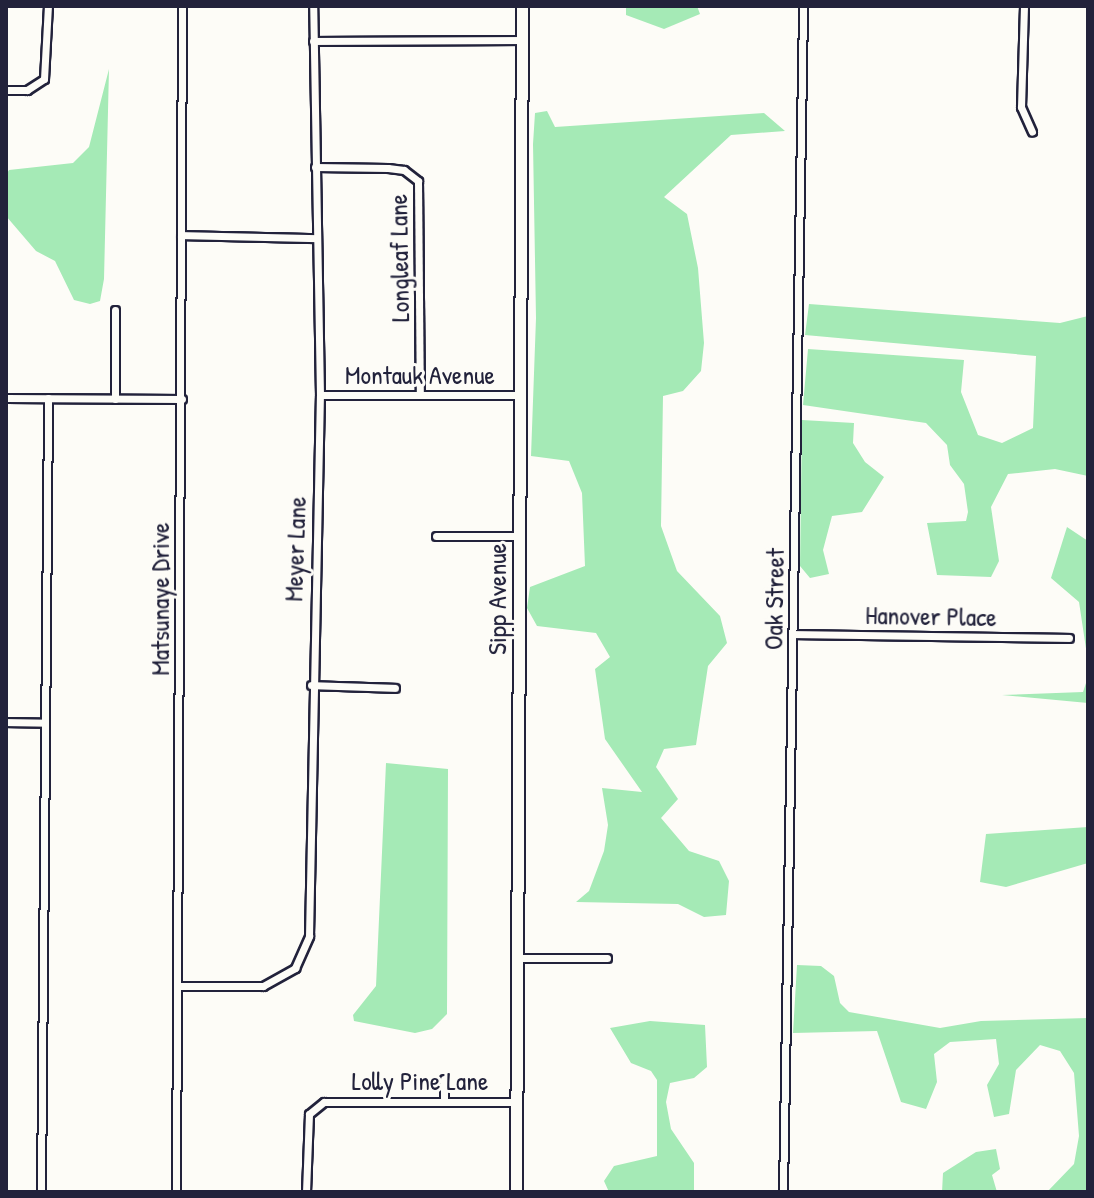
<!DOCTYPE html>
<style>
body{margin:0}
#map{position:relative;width:1094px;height:1198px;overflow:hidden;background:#fdfcf7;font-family:"Patrick Hand",sans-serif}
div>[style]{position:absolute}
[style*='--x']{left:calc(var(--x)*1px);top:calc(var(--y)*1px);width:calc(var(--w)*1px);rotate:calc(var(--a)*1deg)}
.green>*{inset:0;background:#a5eab6}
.roads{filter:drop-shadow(2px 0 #22223b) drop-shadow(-2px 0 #22223b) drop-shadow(0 2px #22223b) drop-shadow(0 -2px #22223b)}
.street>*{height:7px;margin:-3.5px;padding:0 3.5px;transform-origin:3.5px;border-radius:3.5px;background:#fdfcf7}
.secondary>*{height:11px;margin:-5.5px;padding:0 5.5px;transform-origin:5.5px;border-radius:5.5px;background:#fdfcf7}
span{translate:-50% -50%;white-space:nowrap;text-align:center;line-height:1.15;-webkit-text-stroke:6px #fdfcf7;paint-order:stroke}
.street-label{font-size:26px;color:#22223b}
.frame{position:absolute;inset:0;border:8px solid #22223b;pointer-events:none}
</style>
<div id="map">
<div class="green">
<i style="clip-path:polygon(626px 6px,697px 6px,700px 14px,664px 29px,626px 15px)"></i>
<i style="clip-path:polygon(109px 69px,104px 279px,100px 301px,90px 304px,74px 300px,55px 261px,36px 251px,6px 216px,6px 175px,9px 170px,73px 163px,89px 147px)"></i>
<i style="clip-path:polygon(547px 111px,555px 127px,764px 113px,785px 131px,731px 135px,664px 197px,687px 214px,698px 268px,704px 343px,701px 371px,683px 391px,663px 396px,661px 526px,677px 571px,720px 616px,727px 643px,708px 666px,696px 745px,664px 749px,656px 767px,678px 799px,661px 818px,689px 851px,719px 861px,729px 881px,726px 915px,704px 917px,678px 904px,576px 902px,589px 891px,604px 851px,608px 825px,602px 788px,642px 792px,605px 739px,595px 669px,610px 657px,596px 633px,537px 626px,527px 608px,530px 587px,585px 566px,582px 493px,569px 461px,531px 456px,536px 318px,533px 144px,535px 113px)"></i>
<i style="clip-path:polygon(809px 304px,1060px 323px,1088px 316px,1088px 476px,1055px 469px,1008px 474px,991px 507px,999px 561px,991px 577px,937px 575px,927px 523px,966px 521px,968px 512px,964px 484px,950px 465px,947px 445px,926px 423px,803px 405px,808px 349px,964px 360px,961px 392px,978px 435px,1002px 443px,1033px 428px,1036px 356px,805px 335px)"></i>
<i style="clip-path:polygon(802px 420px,854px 423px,853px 443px,865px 462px,884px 477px,862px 512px,832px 516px,823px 550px,829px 574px,810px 578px,800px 566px)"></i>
<i style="clip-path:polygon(1067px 527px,1088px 541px,1088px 662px,1079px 602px,1051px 578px)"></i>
<i style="clip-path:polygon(1088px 677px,1088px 703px,1002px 695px,1083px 692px)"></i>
<i style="clip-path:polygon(386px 763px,448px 769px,447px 1014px,432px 1029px,415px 1033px,354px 1021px,353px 1015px,376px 986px)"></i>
<i style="clip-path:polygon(1088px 827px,1088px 863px,1006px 887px,980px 882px,986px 834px)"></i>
<i style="clip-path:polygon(797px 965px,821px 966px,834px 976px,840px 1003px,849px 1012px,940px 1028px,981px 1021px,1088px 1018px,1088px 1190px,1047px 1192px,1074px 1164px,1079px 1136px,1074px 1073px,1060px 1051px,1040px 1045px,1016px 1070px,1009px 1114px,994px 1117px,987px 1085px,999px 1064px,996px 1039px,950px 1042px,934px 1054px,937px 1082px,926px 1109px,901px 1102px,877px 1031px,793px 1033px)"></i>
<i style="clip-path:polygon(650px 1021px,705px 1025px,707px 1067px,694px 1078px,670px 1083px,666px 1102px,671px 1129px,694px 1163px,694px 1192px,609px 1192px,604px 1181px,614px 1166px,657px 1156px,657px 1080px,651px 1071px,631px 1063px,610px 1028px)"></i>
<i style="clip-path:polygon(996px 1149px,1000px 1169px,992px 1175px,997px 1192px,942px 1192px,943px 1173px,976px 1152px)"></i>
</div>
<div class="roads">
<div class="street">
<i style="--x:1024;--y:6;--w:101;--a:91.7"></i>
<i style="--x:1021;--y:107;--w:27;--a:66"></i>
<i style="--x:313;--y:41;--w:208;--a:-0.3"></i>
<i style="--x:6;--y:90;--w:21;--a:0"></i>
<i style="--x:27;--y:90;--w:20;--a:-33"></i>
<i style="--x:44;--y:79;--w:73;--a:-86.9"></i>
<i style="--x:315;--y:167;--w:73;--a:0.8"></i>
<i style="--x:388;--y:168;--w:16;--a:7"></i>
<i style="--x:404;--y:170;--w:18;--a:38"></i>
<i style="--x:418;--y:181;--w:213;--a:89.5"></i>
<i style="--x:181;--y:235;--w:135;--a:1.3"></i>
<i style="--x:320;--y:395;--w:200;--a:0"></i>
<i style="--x:6;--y:398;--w:176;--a:0.3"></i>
<i style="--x:115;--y:399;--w:89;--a:-90"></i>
<i style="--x:436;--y:536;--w:83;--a:0"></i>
<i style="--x:793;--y:634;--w:276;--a:0.8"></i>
<i style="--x:311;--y:685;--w:84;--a:2"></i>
<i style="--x:6;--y:722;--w:39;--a:1"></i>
<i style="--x:517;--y:958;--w:90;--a:0"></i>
<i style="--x:177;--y:986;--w:86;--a:0"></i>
<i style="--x:263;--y:986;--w:37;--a:-29"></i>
<i style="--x:295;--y:968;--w:35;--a:-66"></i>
<i style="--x:309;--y:936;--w:541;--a:-88.84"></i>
<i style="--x:320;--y:395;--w:389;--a:-91"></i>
<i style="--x:444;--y:1079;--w:23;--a:90"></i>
<i style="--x:41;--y:1192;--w:794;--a:-89.49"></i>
<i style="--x:176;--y:1192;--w:1186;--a:-89.71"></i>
<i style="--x:306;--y:1192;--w:78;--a:-87.8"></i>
<i style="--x:309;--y:1114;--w:19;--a:-39"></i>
<i style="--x:324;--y:1102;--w:193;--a:0"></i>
<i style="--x:783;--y:1192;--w:1186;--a:-89.03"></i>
</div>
<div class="secondary">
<i style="--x:516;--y:1192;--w:1186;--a:-89.71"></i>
</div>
</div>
<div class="street-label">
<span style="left:399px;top:258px;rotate:-91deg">Longleaf Lane</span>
<span style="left:420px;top:375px">Montauk Avenue</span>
<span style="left:295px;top:549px;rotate:-88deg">Meyer Lane</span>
<span style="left:160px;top:599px;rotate:-90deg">Matsunaye Drive</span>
<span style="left:497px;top:599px;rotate:-90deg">Sipp Avenue</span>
<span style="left:774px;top:599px;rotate:-89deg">Oak Street</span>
<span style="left:931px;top:616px;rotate:1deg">Hanover Place</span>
<span style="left:420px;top:1081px">Lolly Pine Lane</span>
</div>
<div class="frame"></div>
</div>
